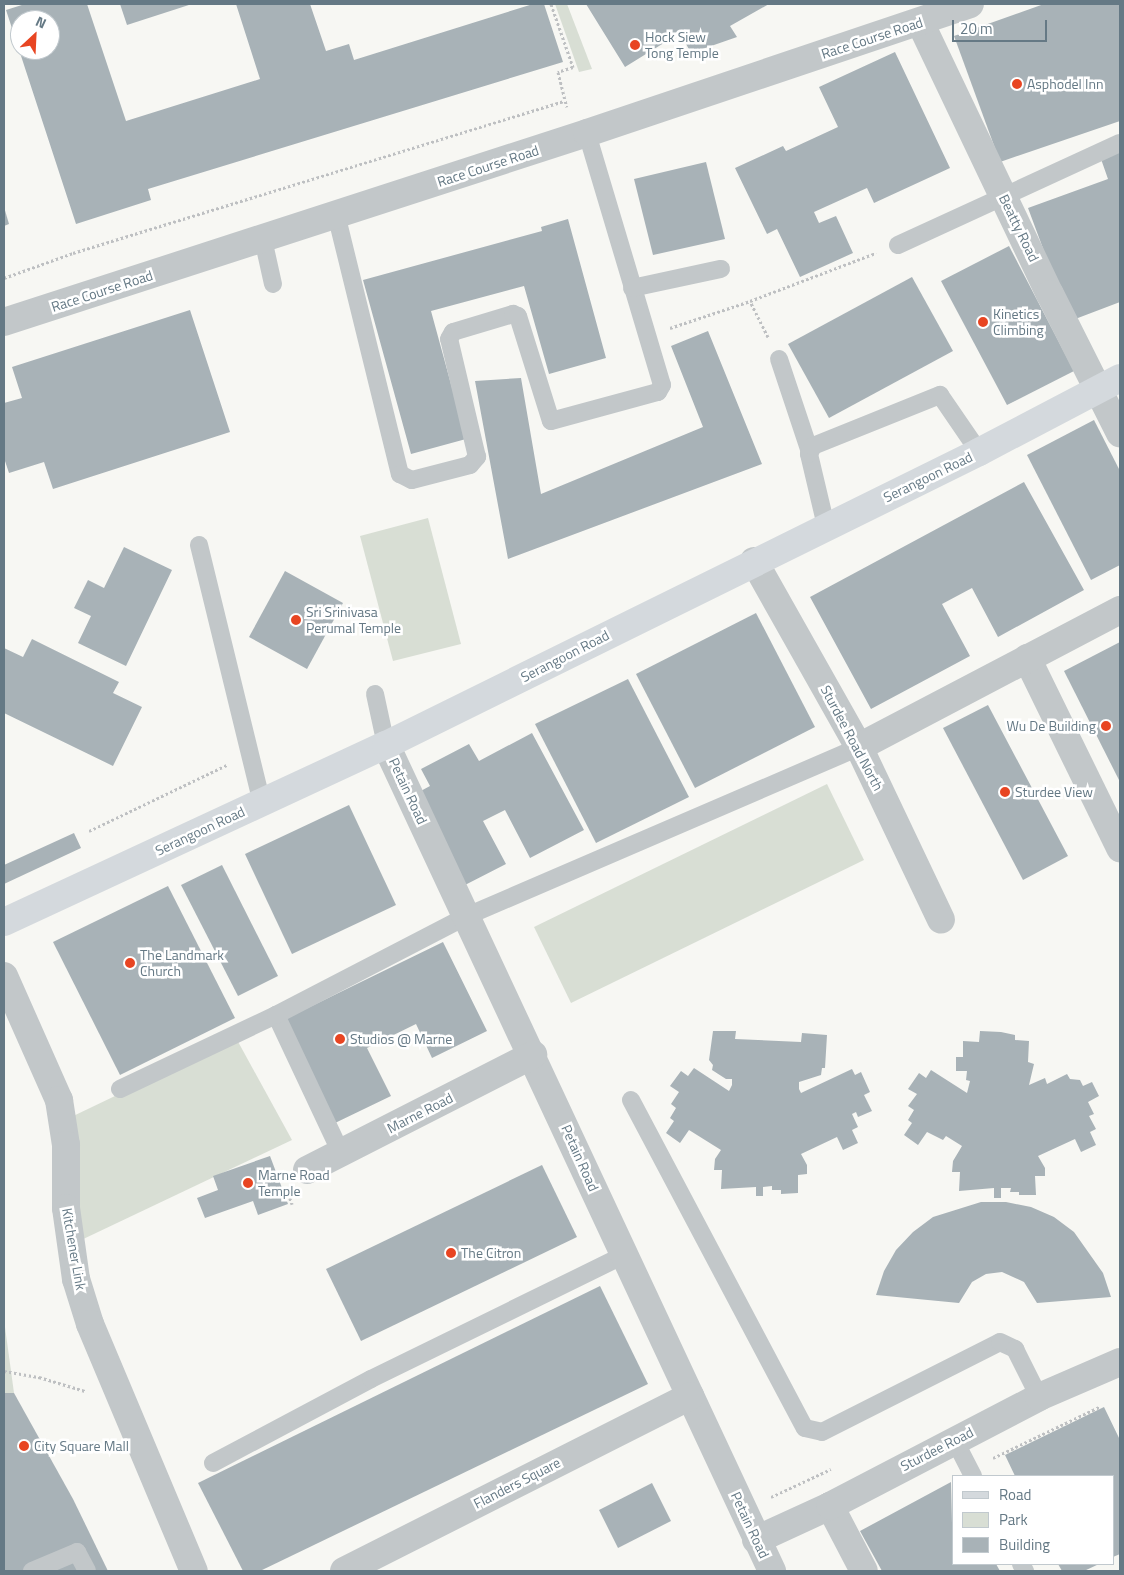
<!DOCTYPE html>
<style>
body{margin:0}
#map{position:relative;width:1124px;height:1575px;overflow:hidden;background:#f7f7f3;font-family:"Titillium Web",sans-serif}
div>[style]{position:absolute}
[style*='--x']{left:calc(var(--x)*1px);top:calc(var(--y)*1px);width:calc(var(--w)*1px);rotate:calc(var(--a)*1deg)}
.green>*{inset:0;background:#d8ded4}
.building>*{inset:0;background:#a8b2b7}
.path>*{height:3px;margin-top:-1.5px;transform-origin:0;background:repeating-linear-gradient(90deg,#bec0c2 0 2.5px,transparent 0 5px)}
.lane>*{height:18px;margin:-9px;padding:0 9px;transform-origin:9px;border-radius:9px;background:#c2c7c9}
.street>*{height:28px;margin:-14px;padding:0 14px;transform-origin:14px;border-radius:14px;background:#c2c7c9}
.primary>*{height:28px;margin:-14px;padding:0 14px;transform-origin:14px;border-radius:14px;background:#d4d9dd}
.dots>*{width:14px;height:14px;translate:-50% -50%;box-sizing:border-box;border:2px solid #fff;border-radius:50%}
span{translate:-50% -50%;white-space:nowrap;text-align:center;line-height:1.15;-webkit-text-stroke:5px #fff;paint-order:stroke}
.poi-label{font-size:14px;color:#657985}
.left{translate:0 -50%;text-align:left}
.right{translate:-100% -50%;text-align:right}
.street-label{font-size:14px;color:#657985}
.frame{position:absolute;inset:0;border:5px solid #657985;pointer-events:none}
.legend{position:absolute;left:952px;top:1475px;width:162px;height:90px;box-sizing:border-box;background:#fff;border:1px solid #c1c9ce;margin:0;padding:6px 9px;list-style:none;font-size:15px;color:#657985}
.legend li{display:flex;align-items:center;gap:10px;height:25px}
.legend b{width:25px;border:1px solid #c1c9ce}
.north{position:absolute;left:10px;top:10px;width:50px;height:50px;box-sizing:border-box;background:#fff;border:1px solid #c1c9ce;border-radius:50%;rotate:25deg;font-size:14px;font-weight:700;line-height:20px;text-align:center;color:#657985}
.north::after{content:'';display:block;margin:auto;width:18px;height:22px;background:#e84522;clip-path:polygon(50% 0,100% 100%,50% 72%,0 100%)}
.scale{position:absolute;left:952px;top:20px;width:95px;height:22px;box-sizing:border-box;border:2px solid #657985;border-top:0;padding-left:6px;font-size:15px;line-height:18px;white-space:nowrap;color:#657985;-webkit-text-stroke:4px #fff;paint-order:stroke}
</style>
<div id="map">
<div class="green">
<i style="clip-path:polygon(555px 4px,567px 4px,592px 69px,579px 72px)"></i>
<i style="clip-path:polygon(428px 518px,461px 644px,393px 661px,360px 536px)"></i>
<i style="clip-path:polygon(827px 784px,864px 860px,571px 1003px,534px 927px)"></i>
<i style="clip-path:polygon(236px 1038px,292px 1140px,77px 1242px,67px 1119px)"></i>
<i style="clip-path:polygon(4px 1320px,11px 1371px,14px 1393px,4px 1393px)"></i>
</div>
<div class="building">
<i style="clip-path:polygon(evenodd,25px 4px,87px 4px,126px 121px,260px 79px,236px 4px,310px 4px,326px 51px,349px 44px,354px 60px,533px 4px,544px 4px,563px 62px,148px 189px,151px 200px,76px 224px,6px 10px,25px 4px,20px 20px,50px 20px,50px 50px,20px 50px,20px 20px)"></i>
<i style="clip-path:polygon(120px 4px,192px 4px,127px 25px)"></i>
<i style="clip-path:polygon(586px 4px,769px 4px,730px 26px,737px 37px,691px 53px,680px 33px,625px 67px)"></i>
<i style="clip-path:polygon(1044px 4px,1120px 4px,1120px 121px,1000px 162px,954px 36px)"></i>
<i style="clip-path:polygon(895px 52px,950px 168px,874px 203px,867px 188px,814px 212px,819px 223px,836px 216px,853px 253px,800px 277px,777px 229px,767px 234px,735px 168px,783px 146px,786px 151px,838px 127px,819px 87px)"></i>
<i style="clip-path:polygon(1120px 152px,1120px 302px,1070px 321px,1028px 208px,1108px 179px,1101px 159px)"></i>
<i style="clip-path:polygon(706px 162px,725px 239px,653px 255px,634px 179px)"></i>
<i style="clip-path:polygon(4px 207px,9px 224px,4px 226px)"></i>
<i style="clip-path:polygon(568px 219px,606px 358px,549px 374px,524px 286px,431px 311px,466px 439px,411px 454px,363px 280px,542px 231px,541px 227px)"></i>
<i style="clip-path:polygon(1009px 246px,1074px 371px,1007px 405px,941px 281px)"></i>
<i style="clip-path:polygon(912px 277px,953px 351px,829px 418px,788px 344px)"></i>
<i style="clip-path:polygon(190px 310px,230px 432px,53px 489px,44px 462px,9px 473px,4px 458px,4px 403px,22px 398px,12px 367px)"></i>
<i style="clip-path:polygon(708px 331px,762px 464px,508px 559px,475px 381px,521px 378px,541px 494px,703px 427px,671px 346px)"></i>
<i style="clip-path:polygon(1094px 420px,1120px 471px,1120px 565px,1091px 580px,1027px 455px)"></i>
<i style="clip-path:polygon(1024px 482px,1084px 590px,998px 637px,972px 588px,942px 604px,970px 656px,871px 709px,810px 597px)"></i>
<i style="clip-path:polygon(124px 547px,172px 570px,126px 666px,78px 643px,91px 616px,74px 608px,88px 580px,104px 588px)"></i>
<i style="clip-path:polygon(285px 571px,343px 603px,307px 669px,249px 637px)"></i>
<i style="clip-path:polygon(756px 613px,815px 727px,695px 788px,636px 674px)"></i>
<i style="clip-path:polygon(32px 639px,119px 682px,113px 693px,142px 707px,113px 766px,4px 713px,4px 648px,23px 657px)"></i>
<i style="clip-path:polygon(1120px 642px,1120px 782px,1064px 671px)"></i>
<i style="clip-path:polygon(628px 679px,689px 797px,596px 843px,535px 724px)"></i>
<i style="clip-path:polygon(988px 705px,1068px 856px,1023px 880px,943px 728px)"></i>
<i style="clip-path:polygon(532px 733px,584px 830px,530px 858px,505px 810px,483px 821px,506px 864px,465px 885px,417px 793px,430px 786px,421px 769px,469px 744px,479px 761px)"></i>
<i style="clip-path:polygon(349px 805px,396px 905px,292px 954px,245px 854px)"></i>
<i style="clip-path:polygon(74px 833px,81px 848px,4px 884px,4px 865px)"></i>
<i style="clip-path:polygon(222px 865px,278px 976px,238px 996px,181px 885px)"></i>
<i style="clip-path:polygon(168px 886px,235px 1018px,120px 1075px,53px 942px)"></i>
<i style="clip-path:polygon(443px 942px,487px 1031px,432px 1058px,416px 1024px,367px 1048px,391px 1096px,335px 1123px,285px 1019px)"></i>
<i style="clip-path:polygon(713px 1031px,736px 1031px,735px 1039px,801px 1042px,802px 1033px,827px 1035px,825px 1068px,822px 1068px,821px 1075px,799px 1082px,799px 1089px,801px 1093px,852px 1069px,855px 1075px,861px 1072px,870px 1092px,864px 1095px,872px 1111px,858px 1117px,856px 1112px,852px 1114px,858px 1127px,852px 1130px,858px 1143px,843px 1150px,837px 1137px,801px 1154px,807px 1165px,807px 1174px,798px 1175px,798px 1193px,781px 1194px,781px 1190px,772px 1190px,772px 1186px,763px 1187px,763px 1196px,756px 1196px,756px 1187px,721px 1189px,722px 1170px,714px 1170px,715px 1159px,721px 1150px,689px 1130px,680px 1143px,666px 1133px,674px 1121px,670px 1118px,676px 1108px,671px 1104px,679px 1092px,670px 1086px,681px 1071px,688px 1076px,694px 1068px,729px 1091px,732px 1085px,732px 1079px,726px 1079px,712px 1070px,713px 1065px,709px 1060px)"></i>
<i style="clip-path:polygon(980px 1031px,1001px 1032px,1015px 1035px,1015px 1040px,1029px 1041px,1028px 1062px,1034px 1064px,1029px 1085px,1045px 1078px,1047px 1084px,1067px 1074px,1070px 1079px,1080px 1080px,1083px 1086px,1092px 1082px,1099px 1096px,1088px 1102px,1094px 1114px,1089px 1116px,1096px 1129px,1090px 1132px,1096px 1145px,1081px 1152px,1075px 1139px,1038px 1156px,1045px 1168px,1045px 1176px,1035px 1176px,1036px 1195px,1019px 1195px,1019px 1192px,1010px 1192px,1011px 1188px,1001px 1188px,1001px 1198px,994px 1198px,994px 1188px,959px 1191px,960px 1172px,952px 1172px,953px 1161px,962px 1146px,946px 1136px,943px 1140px,927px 1132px,918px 1145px,904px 1135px,912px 1123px,908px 1120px,914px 1110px,908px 1106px,917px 1094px,908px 1089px,919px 1073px,926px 1078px,931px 1070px,967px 1093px,970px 1081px,966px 1080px,967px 1071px,956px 1071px,956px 1057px,963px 1057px,963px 1041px,979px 1042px)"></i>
<i style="clip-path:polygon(270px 1156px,288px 1204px,258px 1215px,253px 1201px,205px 1218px,197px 1198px,218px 1190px,213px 1176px)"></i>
<i style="clip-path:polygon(542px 1165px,577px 1237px,361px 1341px,326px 1269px)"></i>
<i style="clip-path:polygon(981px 1202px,1006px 1202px,1031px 1207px,1054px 1217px,1074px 1232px,1103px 1273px,1111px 1297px,1037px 1303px,1024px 1282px,1002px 1272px,986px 1274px,972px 1282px,959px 1303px,876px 1295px,884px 1271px,896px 1250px,913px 1232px,933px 1217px)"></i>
<i style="clip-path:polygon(600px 1286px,648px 1384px,260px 1571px,243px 1571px,198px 1483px)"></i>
<i style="clip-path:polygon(4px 1393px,14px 1393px,73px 1499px,108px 1571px,4px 1571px)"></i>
<i style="clip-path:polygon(1104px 1407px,1120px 1440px,1120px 1554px,1113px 1557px,1113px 1476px,1015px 1476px,1005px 1455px)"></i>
<i style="clip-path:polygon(951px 1482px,953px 1564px,996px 1564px,1000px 1571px,882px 1571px,860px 1531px)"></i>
<i style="clip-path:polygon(652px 1483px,671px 1521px,618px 1548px,599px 1510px)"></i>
<i style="clip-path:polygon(1058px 1564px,1099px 1564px,1084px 1571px,1062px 1571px)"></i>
</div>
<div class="path">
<i style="--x:551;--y:4;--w:67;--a:70.8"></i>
<i style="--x:573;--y:67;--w:16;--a:162"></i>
<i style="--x:558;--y:72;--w:36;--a:76"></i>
<i style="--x:4;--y:278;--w:73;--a:-19.9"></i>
<i style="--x:73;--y:253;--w:514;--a:-17.2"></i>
<i style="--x:670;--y:328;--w:84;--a:-18.6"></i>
<i style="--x:768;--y:337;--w:40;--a:-116.6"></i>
<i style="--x:750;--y:301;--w:135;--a:-20.9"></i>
<i style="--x:89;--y:831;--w:153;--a:-25.6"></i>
<i style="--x:288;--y:1193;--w:12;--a:70"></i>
<i style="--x:4;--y:1371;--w:36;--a:10"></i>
<i style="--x:39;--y:1377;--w:48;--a:16.9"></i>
<i style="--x:993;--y:1458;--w:118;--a:-25.7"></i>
<i style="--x:771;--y:1497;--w:66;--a:-25"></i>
</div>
<div class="lane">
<i style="--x:336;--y:214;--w:268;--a:76.2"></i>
<i style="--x:400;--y:474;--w:13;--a:27"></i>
<i style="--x:412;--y:480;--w:60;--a:-14.5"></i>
<i style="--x:470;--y:465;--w:11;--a:-49"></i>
<i style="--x:477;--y:457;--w:121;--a:-103.3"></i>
<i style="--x:449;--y:339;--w:8;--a:-60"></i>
<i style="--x:453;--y:332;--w:63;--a:-16.7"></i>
<i style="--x:513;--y:314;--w:5;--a:22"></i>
<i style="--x:518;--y:316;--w:110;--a:72.6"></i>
<i style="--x:551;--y:421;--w:111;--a:-15.2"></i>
<i style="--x:658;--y:392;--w:8;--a:-60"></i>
<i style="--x:662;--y:385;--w:263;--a:-106.6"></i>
<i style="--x:263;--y:239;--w:46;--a:77.5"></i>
<i style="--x:898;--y:245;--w:244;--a:-24.7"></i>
<i style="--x:632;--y:288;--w:91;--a:-12.1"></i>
<i style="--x:779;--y:359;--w:95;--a:71.6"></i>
<i style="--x:826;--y:526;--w:74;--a:-103.3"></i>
<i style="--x:809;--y:454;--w:9;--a:-63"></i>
<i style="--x:813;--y:446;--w:137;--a:-21.9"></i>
<i style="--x:940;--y:395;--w:69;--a:55.6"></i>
<i style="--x:199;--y:545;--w:266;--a:76.3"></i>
<i style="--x:375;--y:694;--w:52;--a:77.8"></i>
<i style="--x:276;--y:1015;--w:153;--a:64.8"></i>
<i style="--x:120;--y:1089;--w:173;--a:-25.4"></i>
<i style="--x:276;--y:1015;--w:215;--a:-27.4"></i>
<i style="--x:467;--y:916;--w:427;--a:-23.3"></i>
<i style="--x:631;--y:1100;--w:371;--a:62.1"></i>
<i style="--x:805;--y:1428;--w:17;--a:13"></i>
<i style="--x:822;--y:1432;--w:199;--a:-26.8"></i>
<i style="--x:1000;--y:1342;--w:17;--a:25"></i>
<i style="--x:1015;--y:1349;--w:54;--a:63.4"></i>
<i style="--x:954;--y:1439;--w:42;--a:62.8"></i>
<i style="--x:213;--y:1463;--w:179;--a:-28"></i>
<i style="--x:371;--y:1379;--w:282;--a:-26.1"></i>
<i style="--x:1021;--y:1564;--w:8;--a:60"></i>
<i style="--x:32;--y:1571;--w:49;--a:-22.9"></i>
<i style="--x:77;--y:1552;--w:21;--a:62"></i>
</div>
<div class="street">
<i style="--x:920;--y:22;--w:301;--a:64.5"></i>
<i style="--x:1050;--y:294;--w:156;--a:63.3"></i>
<i style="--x:4;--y:322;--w:613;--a:-17.96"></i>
<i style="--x:587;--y:133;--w:404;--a:-18.6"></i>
<i style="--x:754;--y:561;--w:214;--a:60.6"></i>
<i style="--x:859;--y:747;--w:191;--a:64.6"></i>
<i style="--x:1027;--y:658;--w:212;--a:63.9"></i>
<i style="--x:386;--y:745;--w:912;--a:64.95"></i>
<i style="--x:859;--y:747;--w:295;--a:-27.7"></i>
<i style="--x:4;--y:976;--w:136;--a:66.1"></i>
<i style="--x:59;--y:1100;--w:46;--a:81.2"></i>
<i style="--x:66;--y:1145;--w:63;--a:90"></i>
<i style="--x:66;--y:1208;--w:72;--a:82"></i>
<i style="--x:76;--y:1279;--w:47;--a:72.7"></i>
<i style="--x:90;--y:1324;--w:268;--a:67.2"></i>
<i style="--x:307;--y:1170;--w:254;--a:-27"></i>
<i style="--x:830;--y:1506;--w:73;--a:62.4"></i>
<i style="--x:756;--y:1540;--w:81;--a:-24.7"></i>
<i style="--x:830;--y:1506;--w:236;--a:-27.5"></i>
<i style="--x:1039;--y:1397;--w:88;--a:-23.4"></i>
<i style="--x:344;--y:1571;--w:388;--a:-26.8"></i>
</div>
<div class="primary">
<i style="--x:4;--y:922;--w:421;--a:-24.9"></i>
<i style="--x:386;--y:745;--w:661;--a:-26.29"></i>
<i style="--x:979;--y:452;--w:159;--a:-27.7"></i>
</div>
<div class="dots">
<i style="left:635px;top:45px;background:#e84522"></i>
<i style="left:1017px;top:84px;background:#e84522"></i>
<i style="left:983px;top:322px;background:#e84522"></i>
<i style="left:296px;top:620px;background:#e84522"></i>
<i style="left:1106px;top:726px;background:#e84522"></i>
<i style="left:1005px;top:792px;background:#e84522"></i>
<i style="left:130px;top:963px;background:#e84522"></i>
<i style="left:340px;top:1039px;background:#e84522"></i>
<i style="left:248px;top:1183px;background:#e84522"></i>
<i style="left:451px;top:1253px;background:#e84522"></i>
<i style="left:24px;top:1446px;background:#e84522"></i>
</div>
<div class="poi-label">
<span class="left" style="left:645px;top:45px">Hock Siew<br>Tong Temple</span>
<span class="left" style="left:1027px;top:84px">Asphodel Inn</span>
<span class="left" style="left:993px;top:322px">Kinetics<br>Climbing</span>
<span class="left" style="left:306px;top:620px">Sri Srinivasa<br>Perumal Temple</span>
<span class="right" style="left:1096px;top:726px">Wu De Building</span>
<span class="left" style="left:1015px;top:792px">Sturdee View</span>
<span class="left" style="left:140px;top:963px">The Landmark<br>Church</span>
<span class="left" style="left:350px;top:1039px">Studios @ Marne</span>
<span class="left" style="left:258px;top:1183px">Marne Road<br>Temple</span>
<span class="left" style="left:461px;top:1253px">The Citron</span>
<span class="left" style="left:34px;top:1446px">City Square Mall</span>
</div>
<div class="street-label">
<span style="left:872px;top:38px;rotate:-18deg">Race Course Road</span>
<span style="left:488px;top:166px;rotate:-18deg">Race Course Road</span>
<span style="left:1019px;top:228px;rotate:64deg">Beatty Road</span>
<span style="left:102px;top:291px;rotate:-18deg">Race Course Road</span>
<span style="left:928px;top:477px;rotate:-26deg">Serangoon Road</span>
<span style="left:565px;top:656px;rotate:-27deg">Serangoon Road</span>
<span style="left:852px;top:738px;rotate:62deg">Sturdee Road North</span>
<span style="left:408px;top:791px;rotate:65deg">Petain Road</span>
<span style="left:200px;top:831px;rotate:-25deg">Serangoon Road</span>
<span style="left:420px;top:1113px;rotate:-27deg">Marne Road</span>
<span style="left:580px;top:1158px;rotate:66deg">Petain Road</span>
<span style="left:74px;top:1249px;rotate:80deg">Kitchener Link</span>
<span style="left:937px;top:1449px;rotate:-27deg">Sturdee Road</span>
<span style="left:517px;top:1483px;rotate:-27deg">Flanders Square</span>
<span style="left:750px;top:1525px;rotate:65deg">Petain Road</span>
</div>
<div class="frame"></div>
<ul class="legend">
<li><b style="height:6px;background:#d4d9dd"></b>Road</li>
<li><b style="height:14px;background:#d8ded4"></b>Park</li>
<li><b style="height:14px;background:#a8b2b7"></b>Building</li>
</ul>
<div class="north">N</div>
<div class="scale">20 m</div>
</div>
